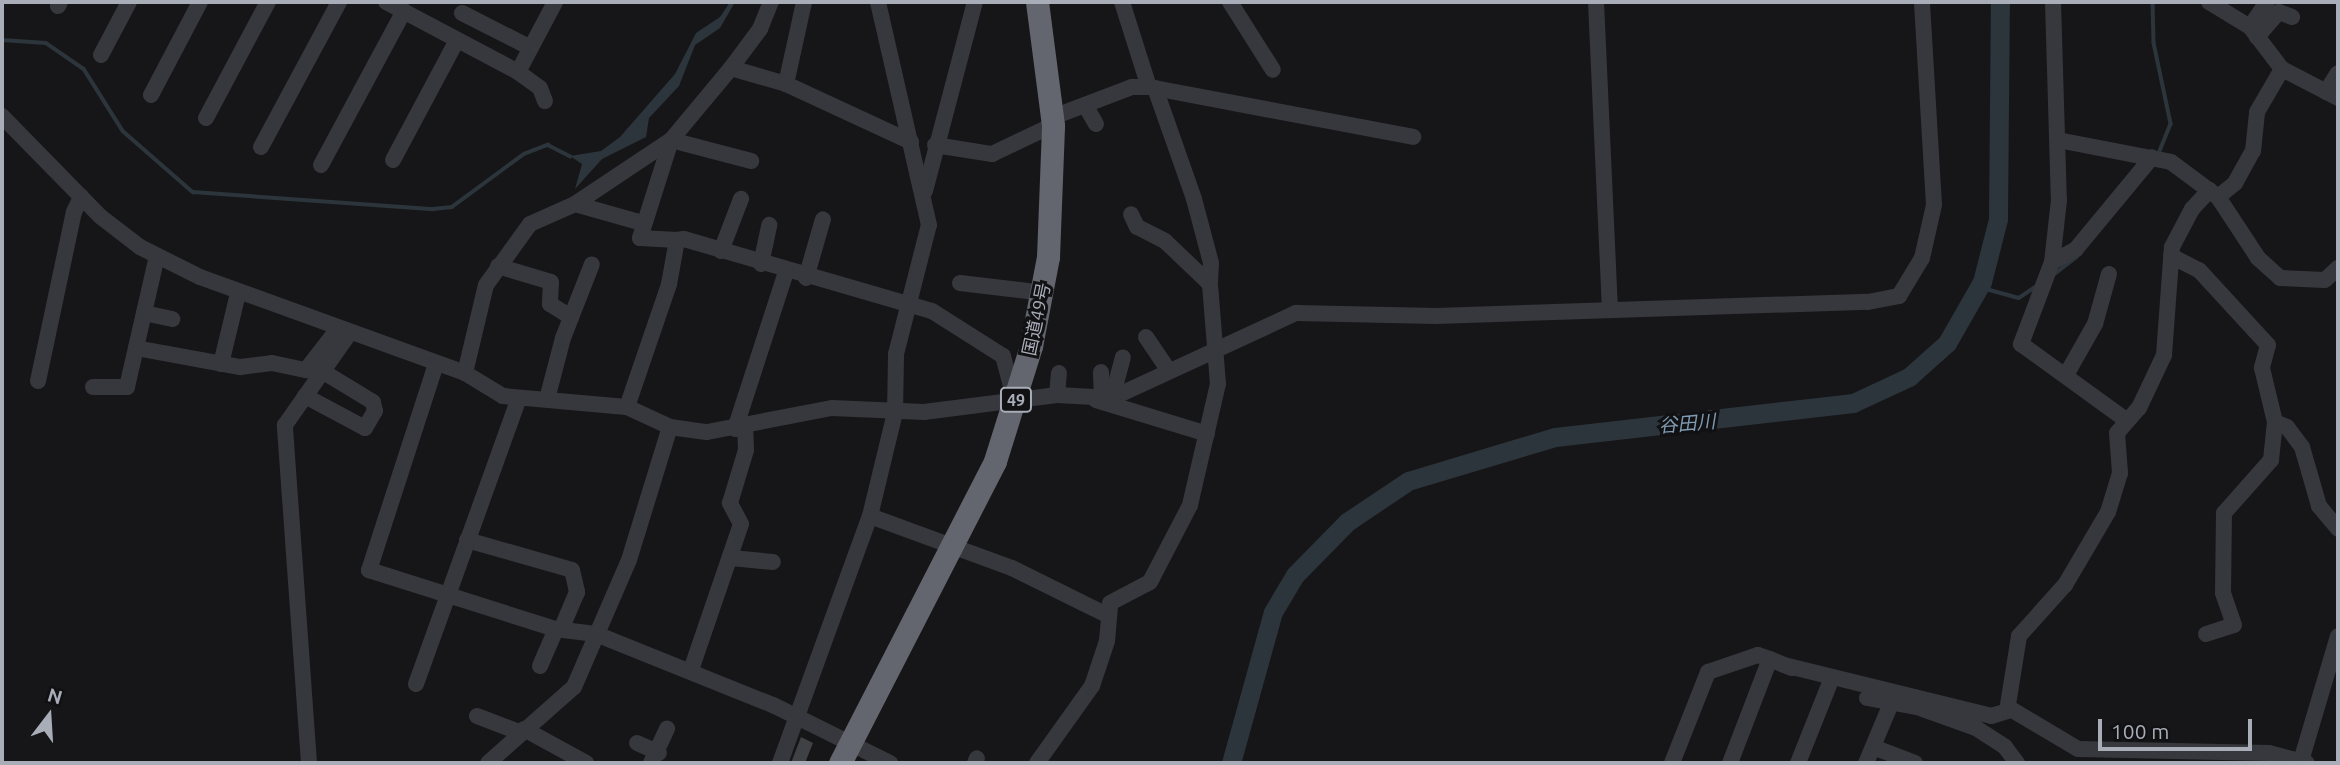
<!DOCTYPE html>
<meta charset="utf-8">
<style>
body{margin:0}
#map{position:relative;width:2340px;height:765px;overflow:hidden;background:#161618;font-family:Ubuntu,"Noto Sans JP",sans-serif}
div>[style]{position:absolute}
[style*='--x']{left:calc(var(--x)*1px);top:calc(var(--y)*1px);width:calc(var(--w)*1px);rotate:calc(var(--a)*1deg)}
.water>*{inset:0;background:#2c353c}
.stream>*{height:3.5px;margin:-1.75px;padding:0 1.75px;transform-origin:1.75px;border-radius:1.75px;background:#2c353c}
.river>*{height:19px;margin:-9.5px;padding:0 9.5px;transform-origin:9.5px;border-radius:9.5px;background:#2c353c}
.building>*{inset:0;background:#404145}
.minor>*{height:16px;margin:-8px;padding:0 8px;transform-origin:8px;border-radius:8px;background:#37383d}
.highway>*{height:23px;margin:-11.5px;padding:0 11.5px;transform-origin:11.5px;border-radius:11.5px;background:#63666e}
span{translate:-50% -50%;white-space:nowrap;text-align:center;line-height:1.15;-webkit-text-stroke:6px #111113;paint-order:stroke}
.shield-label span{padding:2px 5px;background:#111113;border:2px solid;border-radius:5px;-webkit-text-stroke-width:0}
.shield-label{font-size:16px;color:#a8adb8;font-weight:700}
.street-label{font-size:18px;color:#a8adb8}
.water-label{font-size:19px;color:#7f9bb3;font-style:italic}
.frame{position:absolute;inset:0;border:4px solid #a8adb8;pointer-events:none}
.north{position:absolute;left:14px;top:681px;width:70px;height:70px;-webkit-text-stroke:5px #111113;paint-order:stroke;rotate:17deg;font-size:19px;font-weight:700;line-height:28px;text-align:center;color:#a8adb8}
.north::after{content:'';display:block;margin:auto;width:24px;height:32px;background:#a8adb8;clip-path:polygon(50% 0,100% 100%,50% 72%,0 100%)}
.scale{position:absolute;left:2098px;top:719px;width:154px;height:32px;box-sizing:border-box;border:4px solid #a8adb8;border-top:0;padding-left:9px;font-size:21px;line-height:24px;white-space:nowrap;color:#a8adb8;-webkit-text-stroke:5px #111113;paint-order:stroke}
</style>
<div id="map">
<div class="water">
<i style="clip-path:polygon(730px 2px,735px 2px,720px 28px,695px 45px,679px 86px,649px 118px,646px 137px,602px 159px,575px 189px,582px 164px,570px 156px,601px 151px,620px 137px,675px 74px,696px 33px,720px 17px)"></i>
</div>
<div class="stream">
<i style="--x:2153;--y:2;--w:41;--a:88.6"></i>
<i style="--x:2154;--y:43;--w:83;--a:78.1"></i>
<i style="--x:2171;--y:124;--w:35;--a:112"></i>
<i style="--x:2;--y:40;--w:44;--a:3.9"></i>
<i style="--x:46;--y:43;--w:46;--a:34.4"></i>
<i style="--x:84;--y:69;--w:73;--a:57.8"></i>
<i style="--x:123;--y:131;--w:93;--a:41.1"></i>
<i style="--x:193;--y:192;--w:241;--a:4.1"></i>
<i style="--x:433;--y:209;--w:19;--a:-6"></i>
<i style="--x:452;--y:207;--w:89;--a:-36.4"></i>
<i style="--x:524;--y:154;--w:26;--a:-21"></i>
<i style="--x:548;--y:145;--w:25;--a:27"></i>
<i style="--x:2052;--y:276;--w:31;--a:-38"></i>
<i style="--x:1979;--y:287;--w:41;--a:15.4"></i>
<i style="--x:2019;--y:298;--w:22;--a:-34"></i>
</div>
<div class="river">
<i style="--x:1231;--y:763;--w:157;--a:-74.5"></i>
<i style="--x:1273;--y:612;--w:43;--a:-59.3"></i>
<i style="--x:1295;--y:575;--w:74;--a:-45.5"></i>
<i style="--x:1347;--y:522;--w:73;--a:-33.9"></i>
<i style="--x:1408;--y:481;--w:153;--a:-16.7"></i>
<i style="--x:1555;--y:437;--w:300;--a:-6.5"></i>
<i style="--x:1853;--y:403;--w:62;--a:-24.9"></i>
<i style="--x:1909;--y:377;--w:51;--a:-41.8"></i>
<i style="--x:1947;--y:343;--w:70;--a:-60.2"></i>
<i style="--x:1982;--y:282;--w:65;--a:-75.7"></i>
<i style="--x:1998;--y:219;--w:217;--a:-89.5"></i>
</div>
<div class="building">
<i style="clip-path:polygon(801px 737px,813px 743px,805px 763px,791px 763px)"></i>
</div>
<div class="minor">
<i style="--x:386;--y:2;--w:149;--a:27.9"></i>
<i style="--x:518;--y:72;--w:79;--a:-62.1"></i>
<i style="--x:1122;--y:2;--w:89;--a:72.4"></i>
<i style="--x:1230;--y:2;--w:80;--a:57.7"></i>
<i style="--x:1596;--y:2;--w:307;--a:87.4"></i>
<i style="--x:2053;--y:2;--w:198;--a:88.3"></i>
<i style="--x:2059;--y:200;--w:62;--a:96.4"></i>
<i style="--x:2052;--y:262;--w:88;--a:110.7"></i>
<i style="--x:2021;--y:344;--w:130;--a:35.9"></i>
<i style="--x:2209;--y:2;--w:48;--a:31.4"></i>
<i style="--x:2250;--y:27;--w:53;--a:52.7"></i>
<i style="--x:2282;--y:69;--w:63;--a:27.4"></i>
<i style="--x:58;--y:6;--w:4;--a:-63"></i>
<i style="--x:462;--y:13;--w:77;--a:26.9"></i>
<i style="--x:2250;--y:27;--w:30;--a:-56"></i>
<i style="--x:2257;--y:37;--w:33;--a:-49"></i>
<i style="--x:2279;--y:12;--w:14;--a:21"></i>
<i style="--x:101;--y:55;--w:60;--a:-62.2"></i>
<i style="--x:731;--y:68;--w:49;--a:-53.4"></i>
<i style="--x:760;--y:29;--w:29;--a:-68"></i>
<i style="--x:518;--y:72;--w:27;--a:36"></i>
<i style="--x:540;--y:88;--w:14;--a:69"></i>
<i style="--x:786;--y:84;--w:84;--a:-77.6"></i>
<i style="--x:1155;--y:88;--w:118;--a:70.6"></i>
<i style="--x:1194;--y:199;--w:66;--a:75.1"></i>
<i style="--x:1211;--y:263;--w:21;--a:93"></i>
<i style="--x:2326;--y:92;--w:22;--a:-58"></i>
<i style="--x:151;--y:95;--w:105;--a:-62.2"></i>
<i style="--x:1085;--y:105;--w:22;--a:60"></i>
<i style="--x:2;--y:116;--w:141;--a:45.6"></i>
<i style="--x:101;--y:217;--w:49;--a:37.6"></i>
<i style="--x:140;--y:247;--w:67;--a:26.6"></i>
<i style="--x:200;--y:277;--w:282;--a:19.9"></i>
<i style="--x:465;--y:373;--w:44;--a:31.2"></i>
<i style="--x:503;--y:396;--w:124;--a:5.1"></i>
<i style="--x:627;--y:407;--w:47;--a:24.9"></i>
<i style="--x:670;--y:427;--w:37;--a:8"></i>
<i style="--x:707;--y:432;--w:127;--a:-10.9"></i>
<i style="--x:832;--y:408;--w:92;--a:2.5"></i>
<i style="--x:924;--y:412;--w:134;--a:-7.3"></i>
<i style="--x:1057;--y:395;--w:55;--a:3.1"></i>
<i style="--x:1112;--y:398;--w:203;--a:-24.8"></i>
<i style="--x:1296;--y:313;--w:140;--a:1.2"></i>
<i style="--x:1436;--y:316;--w:432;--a:-1.9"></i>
<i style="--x:1868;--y:302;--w:32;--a:-11"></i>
<i style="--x:1899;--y:296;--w:44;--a:-58.8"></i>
<i style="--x:1922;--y:258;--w:54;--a:-77.2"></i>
<i style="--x:1934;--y:205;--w:203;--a:-93.4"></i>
<i style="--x:1053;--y:117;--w:85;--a:-20.8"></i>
<i style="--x:1132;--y:87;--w:17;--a:0"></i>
<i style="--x:1149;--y:87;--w:269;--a:10.7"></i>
<i style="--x:206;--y:118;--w:132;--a:-61.9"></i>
<i style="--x:2058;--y:140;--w:115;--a:11"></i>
<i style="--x:2171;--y:162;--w:59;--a:36.7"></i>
<i style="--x:2218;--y:197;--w:73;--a:56.7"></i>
<i style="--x:2258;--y:258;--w:30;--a:42"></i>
<i style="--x:2280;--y:278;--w:45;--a:2.5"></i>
<i style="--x:2325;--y:280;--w:18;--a:-43"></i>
<i style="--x:935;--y:145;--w:58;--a:9"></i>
<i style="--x:992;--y:154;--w:68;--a:-25.4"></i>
<i style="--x:261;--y:147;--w:165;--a:-61.7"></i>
<i style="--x:393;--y:160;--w:136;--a:-61.9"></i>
<i style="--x:321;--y:165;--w:175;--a:-61.7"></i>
<i style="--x:925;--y:191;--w:196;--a:-75.2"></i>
<i style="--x:2218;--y:197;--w:22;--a:-39"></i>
<i style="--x:2235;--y:183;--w:37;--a:-61"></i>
<i style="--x:2253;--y:151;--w:39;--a:-84"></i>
<i style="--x:2257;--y:112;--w:50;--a:-59.8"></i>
<i style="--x:575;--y:204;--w:70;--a:15.8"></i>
<i style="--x:677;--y:240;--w:37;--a:-177"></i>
<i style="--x:640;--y:238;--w:103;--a:-72.4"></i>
<i style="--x:671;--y:140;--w:83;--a:14.7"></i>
<i style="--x:721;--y:251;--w:56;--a:-69"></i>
<i style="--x:2171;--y:256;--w:31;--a:27"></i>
<i style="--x:2199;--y:270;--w:102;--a:47.4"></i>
<i style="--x:2268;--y:345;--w:24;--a:105"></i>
<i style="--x:2262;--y:368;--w:56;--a:76.5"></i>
<i style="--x:2275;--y:422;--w:13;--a:23"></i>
<i style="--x:2287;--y:427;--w:25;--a:53"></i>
<i style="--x:2302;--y:447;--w:61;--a:73.9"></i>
<i style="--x:2319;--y:506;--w:30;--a:50"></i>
<i style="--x:2052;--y:262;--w:27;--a:-28"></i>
<i style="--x:2076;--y:249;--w:119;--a:-50.4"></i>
<i style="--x:761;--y:264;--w:40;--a:-78"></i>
<i style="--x:498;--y:266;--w:55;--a:16.8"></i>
<i style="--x:551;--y:282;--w:22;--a:93"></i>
<i style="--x:550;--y:304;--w:25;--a:32"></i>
<i style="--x:806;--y:278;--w:61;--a:-73.9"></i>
<i style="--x:960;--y:283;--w:85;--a:6.8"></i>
<i style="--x:144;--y:313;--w:29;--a:12"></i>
<i style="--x:1146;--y:337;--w:41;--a:55.9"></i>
<i style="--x:136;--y:348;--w:106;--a:10.4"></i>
<i style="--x:240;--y:367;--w:32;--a:-7"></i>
<i style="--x:272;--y:363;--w:35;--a:12"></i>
<i style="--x:306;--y:370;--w:51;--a:-52.2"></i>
<i style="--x:221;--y:364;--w:73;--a:-76.5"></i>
<i style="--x:436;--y:364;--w:217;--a:108"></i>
<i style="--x:369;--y:570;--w:195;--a:17.6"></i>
<i style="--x:555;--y:629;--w:41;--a:7"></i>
<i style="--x:596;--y:634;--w:191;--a:21.9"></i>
<i style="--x:773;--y:705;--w:131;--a:26.4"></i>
<i style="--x:1101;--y:372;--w:27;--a:88"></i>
<i style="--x:465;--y:373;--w:90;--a:-76.6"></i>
<i style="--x:486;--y:285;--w:75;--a:-54.2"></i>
<i style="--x:530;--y:224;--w:49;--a:-24"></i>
<i style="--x:575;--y:204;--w:115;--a:-33.7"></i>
<i style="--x:671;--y:140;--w:94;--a:-50.2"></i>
<i style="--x:731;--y:68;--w:57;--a:16.2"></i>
<i style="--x:786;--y:84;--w:138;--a:24.9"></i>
<i style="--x:2066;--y:375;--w:59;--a:-60.4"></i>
<i style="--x:2095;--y:324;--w:52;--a:-74.4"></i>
<i style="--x:38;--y:381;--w:173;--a:-78"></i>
<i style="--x:74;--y:212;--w:17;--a:-65"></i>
<i style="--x:93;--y:387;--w:34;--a:0"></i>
<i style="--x:127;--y:387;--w:134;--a:-77.1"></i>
<i style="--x:1057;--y:395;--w:22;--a:-85"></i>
<i style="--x:305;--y:396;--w:68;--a:28.1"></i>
<i style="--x:365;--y:428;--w:20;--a:-60"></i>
<i style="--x:375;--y:411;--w:9;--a:-103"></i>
<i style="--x:373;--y:402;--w:60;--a:-148.7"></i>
<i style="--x:1112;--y:398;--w:42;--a:-75"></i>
<i style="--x:547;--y:399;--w:63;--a:-75.3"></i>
<i style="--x:563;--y:338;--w:79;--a:-68.6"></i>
<i style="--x:1096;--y:400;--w:116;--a:17"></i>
<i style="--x:627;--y:407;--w:130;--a:-71.1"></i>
<i style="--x:669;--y:284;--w:45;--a:-79.7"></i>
<i style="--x:677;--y:240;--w:7;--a:-8"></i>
<i style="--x:684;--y:239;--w:258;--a:16.2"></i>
<i style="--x:932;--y:311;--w:84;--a:32.4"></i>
<i style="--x:1003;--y:356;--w:42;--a:75"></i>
<i style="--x:735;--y:429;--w:165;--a:-72"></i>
<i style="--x:870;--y:516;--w:151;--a:20.1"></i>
<i style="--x:1012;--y:568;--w:104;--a:26.3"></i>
<i style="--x:467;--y:540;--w:109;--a:15.9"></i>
<i style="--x:572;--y:570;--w:23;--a:77"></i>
<i style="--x:577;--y:592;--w:39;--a:113"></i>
<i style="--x:731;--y:558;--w:42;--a:5.4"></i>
<i style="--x:2206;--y:634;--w:29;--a:-18"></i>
<i style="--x:2234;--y:625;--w:34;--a:-109"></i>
<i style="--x:2223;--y:593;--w:80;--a:-89.3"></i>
<i style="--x:2224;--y:513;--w:71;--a:-48.4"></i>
<i style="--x:2271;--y:460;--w:38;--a:-84"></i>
<i style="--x:1784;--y:665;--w:213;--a:13.8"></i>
<i style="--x:1991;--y:716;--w:17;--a:-17"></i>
<i style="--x:2007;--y:711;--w:76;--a:-80.9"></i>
<i style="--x:2019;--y:636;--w:69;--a:-48"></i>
<i style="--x:2065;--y:585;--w:85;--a:-59.5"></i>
<i style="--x:2108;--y:512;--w:41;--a:-72.9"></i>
<i style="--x:2120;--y:473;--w:40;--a:-94.3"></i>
<i style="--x:2117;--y:433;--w:33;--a:-49"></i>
<i style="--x:2139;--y:408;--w:59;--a:-64.7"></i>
<i style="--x:2164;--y:355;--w:108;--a:-85.8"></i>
<i style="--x:2172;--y:247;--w:43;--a:-62.2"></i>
<i style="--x:2192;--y:209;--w:26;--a:-47"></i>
<i style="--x:540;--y:666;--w:40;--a:-66.6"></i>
<i style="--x:691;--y:670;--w:154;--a:-71.1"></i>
<i style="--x:741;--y:524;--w:24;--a:-118"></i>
<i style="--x:730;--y:503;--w:55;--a:-73.2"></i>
<i style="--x:746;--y:450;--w:23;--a:-92"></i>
<i style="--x:416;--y:684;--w:302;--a:-70.2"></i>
<i style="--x:1867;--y:698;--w:51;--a:10.2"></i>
<i style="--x:1917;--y:707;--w:63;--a:19.6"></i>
<i style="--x:1976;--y:728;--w:35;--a:33"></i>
<i style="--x:2005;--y:747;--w:20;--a:53"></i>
<i style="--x:2009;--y:708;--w:80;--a:30.7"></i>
<i style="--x:2078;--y:749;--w:191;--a:1.2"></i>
<i style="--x:2269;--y:753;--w:39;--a:15"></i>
<i style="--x:477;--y:716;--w:45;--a:20.9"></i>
<i style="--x:524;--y:729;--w:71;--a:28.7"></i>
<i style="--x:637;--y:743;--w:24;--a:24"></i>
<i style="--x:1873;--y:747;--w:45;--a:20.9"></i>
<i style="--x:2301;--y:761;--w:130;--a:-73.5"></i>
<i style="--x:309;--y:763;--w:339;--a:-94.1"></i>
<i style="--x:285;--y:425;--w:111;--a:-54.9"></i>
<i style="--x:488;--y:763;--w:115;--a:-41.5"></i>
<i style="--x:574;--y:687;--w:138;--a:-66.6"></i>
<i style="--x:629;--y:560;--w:139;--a:-72.9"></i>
<i style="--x:651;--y:763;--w:38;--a:-65"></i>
<i style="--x:780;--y:763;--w:263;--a:-70"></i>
<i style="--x:870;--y:516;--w:106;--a:-76.4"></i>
<i style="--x:895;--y:413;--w:59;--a:-89"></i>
<i style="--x:896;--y:354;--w:133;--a:-75.7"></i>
<i style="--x:929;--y:225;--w:229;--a:-102.9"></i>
<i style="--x:975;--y:763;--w:5;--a:-68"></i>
<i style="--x:1037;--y:763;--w:95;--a:-54.5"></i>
<i style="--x:1092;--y:686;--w:47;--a:-71.6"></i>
<i style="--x:1107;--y:641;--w:38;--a:-85"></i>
<i style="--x:1110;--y:603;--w:45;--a:-27.7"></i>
<i style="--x:1150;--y:582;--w:87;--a:-62.5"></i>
<i style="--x:1190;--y:505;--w:124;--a:-77"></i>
<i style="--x:1218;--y:384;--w:100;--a:-94.6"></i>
<i style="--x:1210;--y:284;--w:62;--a:-136.3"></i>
<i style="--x:1165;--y:241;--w:31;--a:-153"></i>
<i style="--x:1137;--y:227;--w:14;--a:-115"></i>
<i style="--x:1672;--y:763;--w:98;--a:-68.4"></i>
<i style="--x:1708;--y:672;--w:53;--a:-18.8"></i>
<i style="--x:1758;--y:655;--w:13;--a:18"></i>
<i style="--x:1730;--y:763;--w:111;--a:-69"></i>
<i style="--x:1770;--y:659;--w:23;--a:23"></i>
<i style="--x:1798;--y:763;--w:84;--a:-68.3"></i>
<i style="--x:1866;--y:763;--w:62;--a:-67.2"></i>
</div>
<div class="highway">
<i style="--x:840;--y:763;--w:339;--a:-62.8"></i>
<i style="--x:995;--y:461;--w:121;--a:-72.6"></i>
<i style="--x:1031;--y:346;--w:91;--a:-79.2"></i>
<i style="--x:1048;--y:257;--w:132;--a:-87.8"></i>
<i style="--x:1053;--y:125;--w:124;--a:-97.4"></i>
</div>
<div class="shield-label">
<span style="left:1016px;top:400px">49</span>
</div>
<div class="street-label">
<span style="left:1036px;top:319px;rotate:-78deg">国道49号</span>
</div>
<div class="water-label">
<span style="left:1687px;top:424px;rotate:-5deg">谷田川</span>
</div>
<div class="frame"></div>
<div class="north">N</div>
<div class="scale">100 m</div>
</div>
